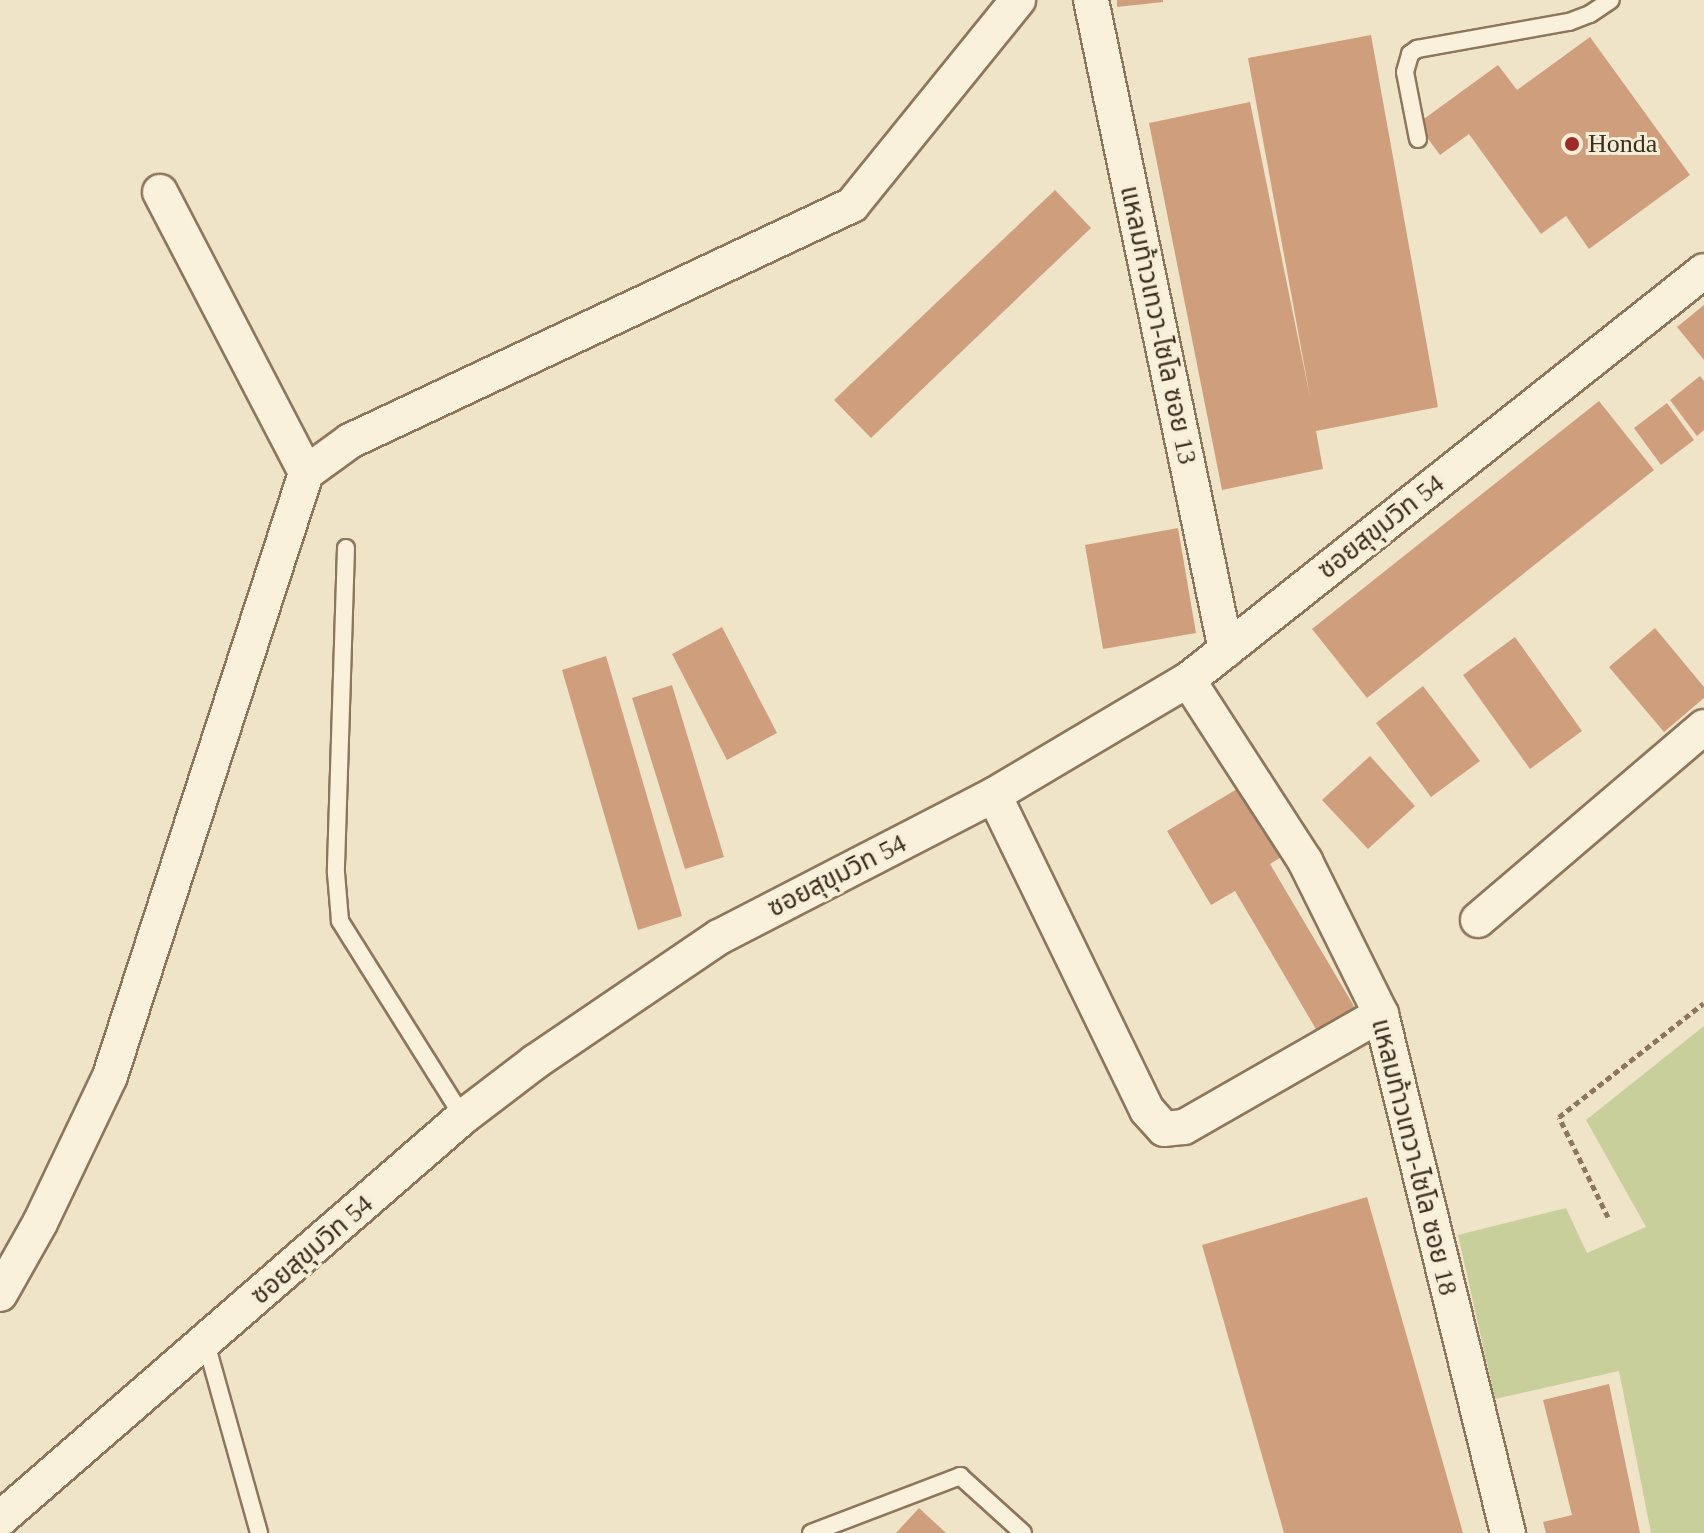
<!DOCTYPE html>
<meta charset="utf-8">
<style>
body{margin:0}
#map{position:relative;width:1704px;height:1533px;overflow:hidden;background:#f0e4c8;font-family:"Times New Roman","Noto Sans Thai",serif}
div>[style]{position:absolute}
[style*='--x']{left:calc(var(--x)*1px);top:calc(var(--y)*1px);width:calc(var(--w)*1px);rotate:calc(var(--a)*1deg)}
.green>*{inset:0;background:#c9cf9b}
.building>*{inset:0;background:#cf9f7d}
.path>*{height:5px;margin-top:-2.5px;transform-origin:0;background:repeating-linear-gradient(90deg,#8d765c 0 6px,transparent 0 10px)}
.roads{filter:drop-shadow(2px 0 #8d765c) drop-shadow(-2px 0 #8d765c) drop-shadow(0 2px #8d765c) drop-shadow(0 -2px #8d765c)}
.lane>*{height:16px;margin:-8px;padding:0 8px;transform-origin:8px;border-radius:8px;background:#faf1dc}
.street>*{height:34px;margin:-17px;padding:0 17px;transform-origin:17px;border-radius:17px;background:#faf1dc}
.dots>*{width:22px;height:22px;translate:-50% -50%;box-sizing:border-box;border:4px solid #f7eed8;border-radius:50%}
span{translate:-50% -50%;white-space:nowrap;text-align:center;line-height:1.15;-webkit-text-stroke:6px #f7eed8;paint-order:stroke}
.poi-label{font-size:26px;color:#3d2e20}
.left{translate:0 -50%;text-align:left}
.street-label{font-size:26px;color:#3d2e20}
</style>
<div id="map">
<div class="green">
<i style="clip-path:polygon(1704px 1026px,1704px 1533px,1651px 1533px,1619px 1371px,1495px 1399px,1458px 1235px,1566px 1208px,1587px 1253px,1646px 1227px,1586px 1120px)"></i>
</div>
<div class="building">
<i style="clip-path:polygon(1117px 0,1163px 0,1163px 2px,1117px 7px)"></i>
<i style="clip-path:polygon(1371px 35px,1438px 407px,1316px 431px,1323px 469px,1222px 490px,1149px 123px,1250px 102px,1310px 397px,1248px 58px)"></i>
<i style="clip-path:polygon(1590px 37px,1690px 175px,1589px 249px,1566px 216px,1541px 234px,1469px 134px,1440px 155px,1417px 124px,1498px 65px,1517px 90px)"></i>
<i style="clip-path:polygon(1055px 190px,1091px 228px,871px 438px,834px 400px)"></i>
<i style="clip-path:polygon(1704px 305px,1704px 360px,1677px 327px)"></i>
<i style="clip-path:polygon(1700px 376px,1704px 381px,1704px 430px,1697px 436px,1670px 400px)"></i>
<i style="clip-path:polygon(1599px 401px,1654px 470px,1367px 698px,1312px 629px)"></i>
<i style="clip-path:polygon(1667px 403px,1694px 440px,1661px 465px,1634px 428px)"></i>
<i style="clip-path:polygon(1178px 528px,1196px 633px,1103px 649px,1085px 545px)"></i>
<i style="clip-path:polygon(722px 627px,777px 733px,727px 760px,672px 654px)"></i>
<i style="clip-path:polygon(1655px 628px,1704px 687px,1704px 698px,1664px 732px,1609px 667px)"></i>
<i style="clip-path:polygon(1515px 637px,1582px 731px,1530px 769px,1463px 675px)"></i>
<i style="clip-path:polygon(606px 656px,682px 916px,638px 930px,562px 670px)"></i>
<i style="clip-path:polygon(672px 685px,724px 857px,685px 869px,632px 698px)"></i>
<i style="clip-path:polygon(1423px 686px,1480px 761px,1431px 797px,1376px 723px)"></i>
<i style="clip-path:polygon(1370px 756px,1415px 806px,1368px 849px,1322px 800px)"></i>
<i style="clip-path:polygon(1242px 786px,1283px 856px,1270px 864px,1358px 1013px,1320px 1036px,1235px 891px,1211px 905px,1167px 831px)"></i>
<i style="clip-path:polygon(1367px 1197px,1463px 1533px,1284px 1533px,1202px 1245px)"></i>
<i style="clip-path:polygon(1609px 1384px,1640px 1533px,1546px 1533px,1543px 1522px,1572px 1515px,1543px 1400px)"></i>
<i style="clip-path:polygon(919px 1508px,946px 1533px,896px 1533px)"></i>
</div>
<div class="path">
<i style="--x:1608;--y:1217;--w:111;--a:-116.1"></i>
<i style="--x:1559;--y:1117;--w:184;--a:-38.2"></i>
</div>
<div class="roads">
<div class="lane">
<i style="--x:1418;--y:139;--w:68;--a:-101"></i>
<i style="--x:1405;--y:72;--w:19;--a:-74"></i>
<i style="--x:1410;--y:54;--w:9;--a:-36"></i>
<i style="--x:1417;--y:49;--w:154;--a:-10.1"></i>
<i style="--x:1569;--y:22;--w:22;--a:-21"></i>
<i style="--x:1590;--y:14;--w:25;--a:-34"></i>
<i style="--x:346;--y:548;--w:325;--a:91.8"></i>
<i style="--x:336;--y:873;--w:48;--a:85.2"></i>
<i style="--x:340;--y:921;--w:231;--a:57.9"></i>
<i style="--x:206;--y:1343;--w:197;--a:74.4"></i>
<i style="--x:811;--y:1533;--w:160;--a:-20.9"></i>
<i style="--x:960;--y:1476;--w:85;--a:42.1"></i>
</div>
<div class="street">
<i style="--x:1091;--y:0;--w:664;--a:78.27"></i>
<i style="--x:160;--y:192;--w:317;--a:62.5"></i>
<i style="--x:1188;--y:680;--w:216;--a:57.1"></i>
<i style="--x:1305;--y:861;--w:171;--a:63.6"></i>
<i style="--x:1381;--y:1014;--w:534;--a:76.25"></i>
<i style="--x:994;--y:795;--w:350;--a:64.1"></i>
<i style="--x:1147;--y:1110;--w:25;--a:48"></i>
<i style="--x:1164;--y:1129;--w:20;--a:-6"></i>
<i style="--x:1184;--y:1127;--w:227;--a:-29.8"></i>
<i style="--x:1478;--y:920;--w:297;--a:-40.5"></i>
<i style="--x:0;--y:1294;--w:81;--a:-60.6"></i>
<i style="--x:40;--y:1223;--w:163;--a:-64.5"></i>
<i style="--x:110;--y:1076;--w:634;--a:-71.99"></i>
<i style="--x:306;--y:473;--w:54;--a:-36"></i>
<i style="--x:350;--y:441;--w:555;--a:-25.18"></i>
<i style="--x:852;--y:205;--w:264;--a:-51"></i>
<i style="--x:0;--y:1519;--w:613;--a:-40.97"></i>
<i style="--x:463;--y:1117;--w:91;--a:-37.4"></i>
<i style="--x:535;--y:1062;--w:222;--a:-34.2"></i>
<i style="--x:719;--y:937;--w:309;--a:-27.3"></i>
<i style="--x:994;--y:795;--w:226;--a:-30.7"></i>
<i style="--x:1188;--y:680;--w:658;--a:-38.4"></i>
</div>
</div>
<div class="dots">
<i style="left:1572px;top:144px;background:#9e2a2b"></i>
</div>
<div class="poi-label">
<span class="left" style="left:1588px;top:144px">Honda</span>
</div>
<div class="street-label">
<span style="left:1158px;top:325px;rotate:78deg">แหลมท้าวเทวา-ไซโล ซอย 13</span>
<span style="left:1381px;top:527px;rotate:-38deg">ซอยสุขุมวิท 54</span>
<span style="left:837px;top:876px;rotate:-27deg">ซอยสุขุมวิท 54</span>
<span style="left:1414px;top:1157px;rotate:76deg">แหลมท้าวเทวา-ไซโล ซอย 18</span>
<span style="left:312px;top:1250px;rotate:-41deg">ซอยสุขุมวิท 54</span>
</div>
</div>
